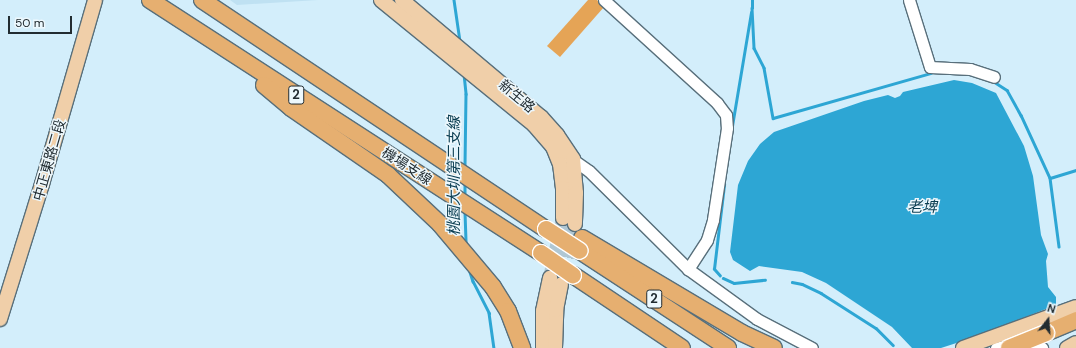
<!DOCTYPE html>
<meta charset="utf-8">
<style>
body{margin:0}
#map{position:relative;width:1076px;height:348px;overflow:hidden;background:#d3eefb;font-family:"DM Sans","Noto Sans TC",sans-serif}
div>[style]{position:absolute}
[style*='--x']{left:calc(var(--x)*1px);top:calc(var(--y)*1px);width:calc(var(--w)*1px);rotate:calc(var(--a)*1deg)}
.built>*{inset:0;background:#bfe1f2}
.forest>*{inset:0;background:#e5a456}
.water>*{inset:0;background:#2da6d4}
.stream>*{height:2.5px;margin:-1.25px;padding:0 1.25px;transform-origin:1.25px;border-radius:1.25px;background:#2da6d4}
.major-tunnel>*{height:14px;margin-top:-7px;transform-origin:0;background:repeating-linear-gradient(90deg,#b0c7d3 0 14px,transparent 0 21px)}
.roads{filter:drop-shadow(1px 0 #586f7b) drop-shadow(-1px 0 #586f7b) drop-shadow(0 1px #586f7b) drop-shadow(0 -1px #586f7b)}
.minor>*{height:11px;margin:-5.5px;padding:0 5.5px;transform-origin:5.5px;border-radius:5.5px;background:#fff}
.major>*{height:14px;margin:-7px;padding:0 7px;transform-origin:7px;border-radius:7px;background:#f0cfa9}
.highway>*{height:16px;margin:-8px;padding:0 8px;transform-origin:8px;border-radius:8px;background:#e6af70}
.bridges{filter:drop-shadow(1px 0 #fff) drop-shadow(-1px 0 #fff) drop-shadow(0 1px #fff) drop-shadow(0 -1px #fff)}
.highway-bridge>*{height:16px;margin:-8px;padding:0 8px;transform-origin:8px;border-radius:8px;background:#e6af70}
span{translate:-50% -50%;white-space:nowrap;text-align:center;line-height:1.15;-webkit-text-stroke:3px #edf8fd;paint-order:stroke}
.shield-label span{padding:1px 3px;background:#edf8fd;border:1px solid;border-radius:3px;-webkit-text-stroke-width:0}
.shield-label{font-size:13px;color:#222c31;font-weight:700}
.street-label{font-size:14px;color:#222c31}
.water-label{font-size:15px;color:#0a3d51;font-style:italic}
.north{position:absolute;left:1028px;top:300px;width:40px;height:40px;-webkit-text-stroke:3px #edf8fd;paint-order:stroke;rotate:17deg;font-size:11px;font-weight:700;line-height:16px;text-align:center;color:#222c31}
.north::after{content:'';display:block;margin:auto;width:14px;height:18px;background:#222c31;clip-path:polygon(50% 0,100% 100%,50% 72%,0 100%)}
.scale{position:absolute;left:8px;top:16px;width:64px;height:18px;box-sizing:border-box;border:2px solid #222c31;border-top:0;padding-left:5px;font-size:12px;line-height:14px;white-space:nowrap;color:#222c31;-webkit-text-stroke:3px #edf8fd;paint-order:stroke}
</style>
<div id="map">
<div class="built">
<i style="clip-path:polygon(230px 0,318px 0,237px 5px)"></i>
</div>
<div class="forest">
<i style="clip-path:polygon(588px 0,597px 0,604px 7px,560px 57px,547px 46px)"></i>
</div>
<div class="water">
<i style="clip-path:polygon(954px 80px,972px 83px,996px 93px,1024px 146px,1033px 176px,1041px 235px,1048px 254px,1046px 261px,1048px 287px,1056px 297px,1056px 305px,975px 337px,941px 348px,912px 348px,892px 327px,826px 283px,802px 272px,759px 266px,750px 271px,733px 260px,730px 252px,738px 185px,748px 161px,760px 144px,774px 132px,864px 101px,888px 95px,895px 98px,900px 96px,903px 92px)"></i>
</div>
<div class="stream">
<i style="--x:454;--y:0;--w:41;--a:81.7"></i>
<i style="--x:752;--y:8;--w:40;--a:87.1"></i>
<i style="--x:754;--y:48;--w:22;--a:63"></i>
<i style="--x:764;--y:68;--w:51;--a:79.8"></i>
<i style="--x:773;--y:118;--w:164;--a:-15.9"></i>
<i style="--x:931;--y:73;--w:9;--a:0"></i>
<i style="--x:752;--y:8;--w:8;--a:-90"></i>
<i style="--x:464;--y:74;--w:20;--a:84"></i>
<i style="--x:466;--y:94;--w:73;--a:90.8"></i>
<i style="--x:993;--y:81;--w:17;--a:33"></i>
<i style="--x:1007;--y:90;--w:29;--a:61"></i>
<i style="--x:1021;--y:115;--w:69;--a:65.3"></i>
<i style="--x:1050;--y:178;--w:27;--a:-17"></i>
<i style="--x:732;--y:126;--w:115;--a:-80.5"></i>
<i style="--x:1050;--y:178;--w:69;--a:82.5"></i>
<i style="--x:465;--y:182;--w:15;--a:90"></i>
<i style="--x:465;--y:212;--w:33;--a:88"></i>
<i style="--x:469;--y:269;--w:13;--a:72"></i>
<i style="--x:473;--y:281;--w:36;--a:63"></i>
<i style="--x:489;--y:313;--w:35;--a:82"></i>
<i style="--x:720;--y:276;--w:9;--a:-131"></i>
<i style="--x:714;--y:269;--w:85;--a:-83.2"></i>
<i style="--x:723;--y:278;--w:12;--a:24"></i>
<i style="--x:734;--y:283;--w:31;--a:-6"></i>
<i style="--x:792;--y:282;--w:10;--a:11"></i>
<i style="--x:802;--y:284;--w:21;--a:25"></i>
<i style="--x:821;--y:293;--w:65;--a:32.5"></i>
<i style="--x:876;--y:328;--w:24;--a:45"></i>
</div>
<div class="major-tunnel">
<i style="--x:550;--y:278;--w:61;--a:-77.8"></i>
<i style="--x:562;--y:278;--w:56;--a:-76.5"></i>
</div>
<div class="roads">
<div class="minor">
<i style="--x:604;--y:0;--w:153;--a:42.3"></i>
<i style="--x:717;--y:103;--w:15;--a:53"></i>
<i style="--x:726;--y:115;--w:13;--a:86"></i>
<i style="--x:727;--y:128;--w:93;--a:98.7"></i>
<i style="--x:713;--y:220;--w:21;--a:107"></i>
<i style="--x:707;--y:240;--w:35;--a:123"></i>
<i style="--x:909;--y:0;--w:70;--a:72.6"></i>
<i style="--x:930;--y:67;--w:40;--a:2.9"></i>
<i style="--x:970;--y:69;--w:25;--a:18"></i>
<i style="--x:569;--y:157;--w:24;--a:35"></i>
<i style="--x:589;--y:171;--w:139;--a:44.7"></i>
<i style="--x:688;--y:269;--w:85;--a:35.9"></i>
<i style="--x:757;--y:319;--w:62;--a:27.8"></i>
<i style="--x:996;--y:348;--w:15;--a:-16"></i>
<i style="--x:1010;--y:344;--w:17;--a:-3"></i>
<i style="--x:1027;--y:343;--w:16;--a:18"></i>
</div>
<div class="major">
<i style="--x:381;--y:0;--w:198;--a:39.2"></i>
<i style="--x:534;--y:125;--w:29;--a:49"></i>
<i style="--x:553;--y:147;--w:18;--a:68"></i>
<i style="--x:560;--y:164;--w:24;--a:83"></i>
<i style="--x:563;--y:188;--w:30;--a:90"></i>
<i style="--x:402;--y:0;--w:182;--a:40.1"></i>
<i style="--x:541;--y:117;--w:24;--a:48"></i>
<i style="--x:557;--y:135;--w:29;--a:56"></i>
<i style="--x:573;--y:159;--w:34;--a:85"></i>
<i style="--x:576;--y:193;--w:31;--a:92"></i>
<i style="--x:0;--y:319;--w:141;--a:-72.7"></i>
<i style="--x:42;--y:184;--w:191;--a:-73.9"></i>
<i style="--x:543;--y:348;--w:37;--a:-90"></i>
<i style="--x:543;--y:311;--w:34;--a:-78"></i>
<i style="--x:555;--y:348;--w:38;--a:-88"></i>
<i style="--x:556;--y:310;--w:26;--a:-79"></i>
<i style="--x:963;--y:348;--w:120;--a:-19.9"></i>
<i style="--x:1067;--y:348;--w:10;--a:-29"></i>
</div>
<div class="highway">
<i style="--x:150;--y:0;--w:466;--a:32.9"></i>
<i style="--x:202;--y:0;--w:413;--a:33.7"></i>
<i style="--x:264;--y:85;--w:35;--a:40"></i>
<i style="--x:291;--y:108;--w:118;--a:34.6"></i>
<i style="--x:388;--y:175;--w:71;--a:43.3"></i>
<i style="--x:440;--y:224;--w:82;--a:49.9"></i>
<i style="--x:493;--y:287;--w:28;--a:58"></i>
<i style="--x:508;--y:311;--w:40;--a:69"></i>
<i style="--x:582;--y:238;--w:186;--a:30.7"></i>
<i style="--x:742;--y:333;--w:35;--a:25"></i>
<i style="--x:580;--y:251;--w:177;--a:33.2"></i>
<i style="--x:573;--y:275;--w:131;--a:33.8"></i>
<i style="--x:1046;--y:333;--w:33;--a:-23"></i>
</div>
</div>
<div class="bridges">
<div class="highway-bridge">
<i style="--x:546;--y:229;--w:40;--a:32.9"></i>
<i style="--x:541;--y:253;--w:39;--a:35"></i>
<i style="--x:1009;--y:348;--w:40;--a:-22"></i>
</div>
</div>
<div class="shield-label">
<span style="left:296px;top:95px">2</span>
<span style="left:654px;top:299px">2</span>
</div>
<div class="street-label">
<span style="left:517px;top:96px;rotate:40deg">新生路</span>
<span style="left:49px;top:160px;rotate:-74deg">中正東路二段</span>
<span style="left:407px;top:166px;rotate:33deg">機場支線</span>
</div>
<div class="water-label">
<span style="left:455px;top:176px;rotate:-90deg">桃園大圳第三支線</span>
<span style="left:922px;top:208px">老埤</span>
</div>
<div class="north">N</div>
<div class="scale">50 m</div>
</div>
